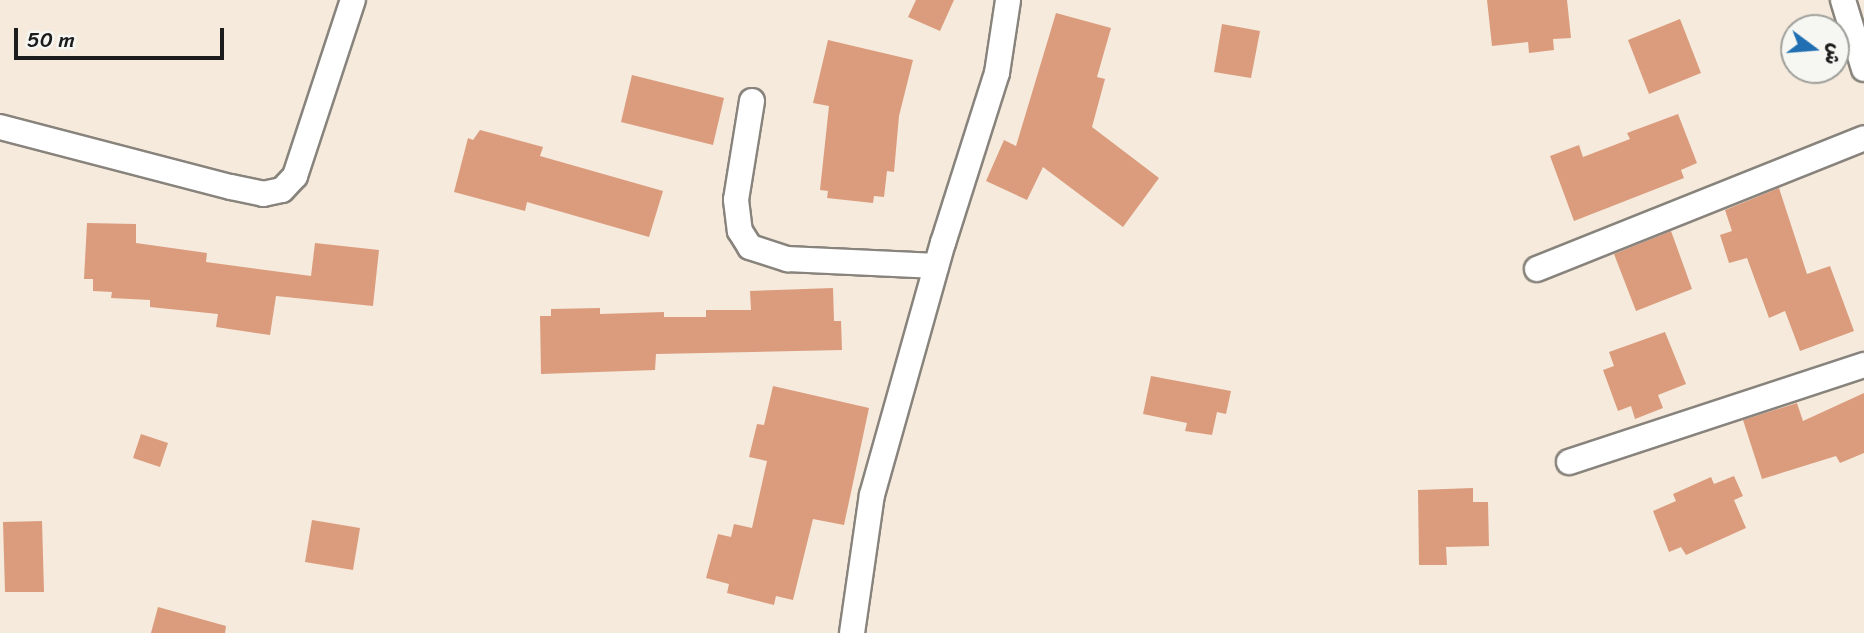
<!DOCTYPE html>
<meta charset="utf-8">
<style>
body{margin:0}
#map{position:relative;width:1864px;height:633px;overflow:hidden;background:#f5eadb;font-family:Sriracha,"Playpen Sans Arabic",sans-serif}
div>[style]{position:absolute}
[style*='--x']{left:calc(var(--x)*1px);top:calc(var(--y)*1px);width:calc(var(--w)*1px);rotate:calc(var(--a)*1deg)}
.building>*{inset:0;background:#db9c7e}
.roads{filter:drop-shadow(2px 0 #88837c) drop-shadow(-2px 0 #88837c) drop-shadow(0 2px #88837c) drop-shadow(0 -2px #88837c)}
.minor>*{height:24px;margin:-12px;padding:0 12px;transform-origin:12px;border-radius:12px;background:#fff}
span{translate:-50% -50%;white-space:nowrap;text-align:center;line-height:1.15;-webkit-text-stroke:5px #f6f6f2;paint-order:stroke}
.north{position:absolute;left:1780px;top:14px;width:70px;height:70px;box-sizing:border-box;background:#f6f6f2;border:2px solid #9f9f9c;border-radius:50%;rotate:106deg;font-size:19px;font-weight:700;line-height:28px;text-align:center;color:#1c1c1c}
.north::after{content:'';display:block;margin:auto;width:24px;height:32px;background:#1f6fb2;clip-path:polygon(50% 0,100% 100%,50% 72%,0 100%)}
.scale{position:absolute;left:14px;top:28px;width:210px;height:32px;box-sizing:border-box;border:4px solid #1c1c1c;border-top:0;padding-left:9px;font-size:21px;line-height:24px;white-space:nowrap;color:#1c1c1c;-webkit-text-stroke:5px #f6f6f2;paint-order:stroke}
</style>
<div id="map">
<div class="building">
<i style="clip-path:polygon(916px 0,954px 0,940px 31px,908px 17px)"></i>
<i style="clip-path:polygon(1487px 0,1567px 0,1571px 38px,1553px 39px,1554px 50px,1529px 53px,1528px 42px,1492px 46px)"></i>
<i style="clip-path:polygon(1056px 13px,1111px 28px,1097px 77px,1105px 79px,1092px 127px,1159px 178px,1123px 227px,1043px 167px,1027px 200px,986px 181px,1004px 140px,1016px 146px)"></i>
<i style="clip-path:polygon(1680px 19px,1701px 73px,1649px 94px,1628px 40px)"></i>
<i style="clip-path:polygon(1222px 24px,1260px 31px,1251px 78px,1214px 72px)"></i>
<i style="clip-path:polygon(828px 40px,913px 60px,899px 116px,894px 172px,887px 171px,884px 197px,874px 196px,873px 203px,827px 198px,828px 191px,820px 190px,829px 106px,813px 103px)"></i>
<i style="clip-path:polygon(632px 75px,724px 98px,713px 145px,621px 122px)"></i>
<i style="clip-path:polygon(1678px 114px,1697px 163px,1681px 170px,1684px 178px,1574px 221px,1550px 156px,1579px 145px,1583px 157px,1630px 139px,1627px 133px)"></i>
<i style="clip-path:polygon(480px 130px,543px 147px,540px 156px,663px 191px,649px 237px,527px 202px,525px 211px,454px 192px,468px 138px,473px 140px)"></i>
<i style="clip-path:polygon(1779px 188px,1807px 274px,1830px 266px,1854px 331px,1800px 351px,1785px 311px,1769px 318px,1747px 258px,1729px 263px,1720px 235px,1732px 231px,1725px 210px)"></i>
<i style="clip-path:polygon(87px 223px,136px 224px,136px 243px,207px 253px,206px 262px,311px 276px,315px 243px,379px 250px,373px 306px,276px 296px,270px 335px,216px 327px,218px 314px,150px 307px,150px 300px,111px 298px,112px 292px,93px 291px,93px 279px,84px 279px)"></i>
<i style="clip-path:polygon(1671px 231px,1692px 289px,1636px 311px,1614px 254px)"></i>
<i style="clip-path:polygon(833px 288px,834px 321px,841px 321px,842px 350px,656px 354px,655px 370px,541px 374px,540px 316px,551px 316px,551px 309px,600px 308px,600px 314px,664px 312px,664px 317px,706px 317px,706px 310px,751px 310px,750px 291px)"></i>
<i style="clip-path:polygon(1665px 332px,1686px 384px,1658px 395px,1663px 408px,1635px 419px,1631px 406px,1618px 411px,1603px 370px,1614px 366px,1609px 352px)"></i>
<i style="clip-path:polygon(1151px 376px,1231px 391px,1226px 414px,1217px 412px,1212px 435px,1185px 431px,1187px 423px,1143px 414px)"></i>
<i style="clip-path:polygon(773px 386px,869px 408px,844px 525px,813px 519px,793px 600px,776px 596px,774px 605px,727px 593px,729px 584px,706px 578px,718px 534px,731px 537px,734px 524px,752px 528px,767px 461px,749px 457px,757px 424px,764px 425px)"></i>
<i style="clip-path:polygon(1864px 393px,1864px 453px,1840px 463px,1836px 456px,1762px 479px,1743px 420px,1797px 403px,1803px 421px)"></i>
<i style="clip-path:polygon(141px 434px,168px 443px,160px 467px,133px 458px)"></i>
<i style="clip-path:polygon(1734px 476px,1743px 496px,1734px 500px,1746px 528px,1686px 555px,1681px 547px,1669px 552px,1653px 511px,1676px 501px,1673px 494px,1711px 477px,1714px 484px)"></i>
<i style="clip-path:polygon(1473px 488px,1473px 502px,1488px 502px,1489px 546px,1446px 547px,1447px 565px,1419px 565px,1418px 490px)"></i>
<i style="clip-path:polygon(312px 520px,360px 528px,353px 570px,305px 562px)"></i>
<i style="clip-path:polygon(42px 521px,44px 592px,5px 592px,3px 522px)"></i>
<i style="clip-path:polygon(158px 607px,226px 626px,225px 633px,151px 633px)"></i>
</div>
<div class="roads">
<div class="minor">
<i style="--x:1843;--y:0;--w:72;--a:73.1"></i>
<i style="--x:752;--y:101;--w:100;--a:99.2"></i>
<i style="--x:736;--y:200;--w:31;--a:83"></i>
<i style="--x:740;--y:231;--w:19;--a:58"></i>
<i style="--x:750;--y:247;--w:40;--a:18"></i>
<i style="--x:788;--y:259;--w:148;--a:2.7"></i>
<i style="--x:0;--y:127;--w:239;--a:14.6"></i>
<i style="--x:231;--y:187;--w:33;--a:12"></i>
<i style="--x:263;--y:194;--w:19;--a:-12"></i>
<i style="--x:282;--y:190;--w:19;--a:-47"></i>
<i style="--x:295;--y:176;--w:185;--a:-71.8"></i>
<i style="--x:1537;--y:269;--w:352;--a:-21.8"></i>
<i style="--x:1569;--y:462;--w:311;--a:-18.2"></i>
<i style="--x:852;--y:633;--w:139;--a:-81.8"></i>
<i style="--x:872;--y:495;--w:262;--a:-74.3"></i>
<i style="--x:943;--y:243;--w:178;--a:-72.4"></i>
<i style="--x:997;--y:73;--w:74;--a:-81.4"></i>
</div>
</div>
<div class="north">ش</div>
<div class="scale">50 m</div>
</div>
